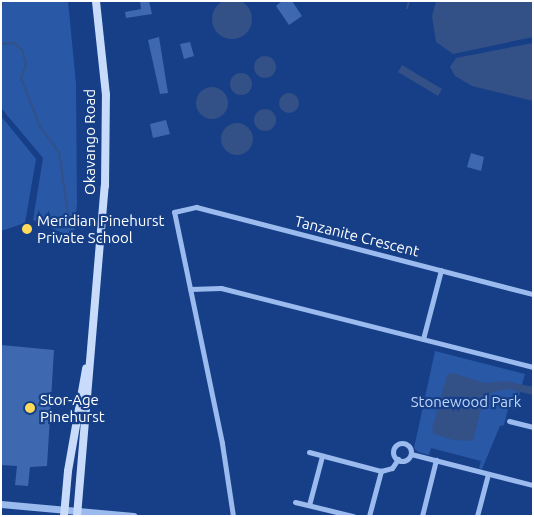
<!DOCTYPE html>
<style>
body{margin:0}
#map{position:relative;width:534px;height:517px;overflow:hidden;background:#163f87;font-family:Ubuntu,sans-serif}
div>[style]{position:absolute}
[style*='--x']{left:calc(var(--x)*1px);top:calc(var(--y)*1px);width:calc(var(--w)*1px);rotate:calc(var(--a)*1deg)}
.green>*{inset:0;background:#2858a6}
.water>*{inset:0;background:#335187}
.round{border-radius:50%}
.stream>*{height:2px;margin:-1px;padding:0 1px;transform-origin:1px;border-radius:1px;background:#335187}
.building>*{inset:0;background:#3e69b1}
.minor>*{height:5px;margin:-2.5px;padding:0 2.5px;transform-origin:2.5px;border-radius:2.5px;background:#9bbbee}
.minor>.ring{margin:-2.5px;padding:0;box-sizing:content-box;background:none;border:5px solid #9bbbee;border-radius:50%}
.tertiary>*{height:7px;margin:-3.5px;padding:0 3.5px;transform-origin:3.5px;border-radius:3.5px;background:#9bbbee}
.secondary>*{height:8px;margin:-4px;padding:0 4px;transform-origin:4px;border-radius:4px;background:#c9dbfa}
.dots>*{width:14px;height:14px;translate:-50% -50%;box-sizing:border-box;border:2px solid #163f87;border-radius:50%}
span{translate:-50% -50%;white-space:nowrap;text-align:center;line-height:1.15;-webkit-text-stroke:4.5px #163f87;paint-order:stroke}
.street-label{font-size:15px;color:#fff}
.poi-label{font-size:15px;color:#fff}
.left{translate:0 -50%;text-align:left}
.park-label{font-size:15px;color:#c1d7fa}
.frame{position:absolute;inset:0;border:2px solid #fff;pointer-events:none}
</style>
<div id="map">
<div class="green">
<i style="clip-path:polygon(1px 1px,68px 1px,76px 83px,77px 204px,74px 238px,33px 220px,43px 158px,1px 108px)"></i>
<i style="clip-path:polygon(1px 116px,36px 159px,25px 223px,1px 231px)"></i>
<i style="clip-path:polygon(435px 351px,525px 374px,515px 410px,508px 408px,504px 425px,500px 426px,482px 469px,479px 468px,481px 461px,431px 448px,429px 455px,418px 452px,414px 448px)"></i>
</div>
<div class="water">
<i class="round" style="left:212px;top:-1px;width:40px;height:40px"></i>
<i style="clip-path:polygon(436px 1px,533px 1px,533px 37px,453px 54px,436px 42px,432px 16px)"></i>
<i style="clip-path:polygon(533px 43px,533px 101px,472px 86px,455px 76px,450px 67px,456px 58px)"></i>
<i class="round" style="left:254px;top:56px;width:22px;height:22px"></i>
<i style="clip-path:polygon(402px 65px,442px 89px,438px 96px,398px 72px)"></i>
<i class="round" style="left:230px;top:73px;width:22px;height:22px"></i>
<i class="round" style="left:196px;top:87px;width:32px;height:32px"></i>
<i class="round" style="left:279px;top:93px;width:20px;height:20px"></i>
<i class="round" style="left:254px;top:109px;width:22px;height:22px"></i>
<i class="round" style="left:221px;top:123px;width:32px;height:32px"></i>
<i style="clip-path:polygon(452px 373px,485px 383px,506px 381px,533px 387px,533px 395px,508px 389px,493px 392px,487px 396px,480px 412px,473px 441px,453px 440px,434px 434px,432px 429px,447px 375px)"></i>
</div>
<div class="stream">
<i style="--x:407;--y:8;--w:7;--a:-74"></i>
<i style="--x:1;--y:9;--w:8;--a:-76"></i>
<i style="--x:1;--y:44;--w:13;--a:-4"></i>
<i style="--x:14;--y:43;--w:11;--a:41"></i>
<i style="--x:22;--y:50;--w:15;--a:74"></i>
<i style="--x:26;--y:64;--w:16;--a:108"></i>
<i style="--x:21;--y:79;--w:7;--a:63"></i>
<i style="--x:25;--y:88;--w:42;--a:69"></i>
<i style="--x:40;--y:127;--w:31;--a:53"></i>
<i style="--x:59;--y:152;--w:77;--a:81.8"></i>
</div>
<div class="building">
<i style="clip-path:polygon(140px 1px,149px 1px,152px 14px,126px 18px,125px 12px,141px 9px)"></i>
<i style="clip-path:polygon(282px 1px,292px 1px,302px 16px,289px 25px,276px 6px)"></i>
<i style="clip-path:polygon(159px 37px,168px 93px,160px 94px,148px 40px)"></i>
<i style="clip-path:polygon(190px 42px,194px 56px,184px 59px,180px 44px)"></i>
<i style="clip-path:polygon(166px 120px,170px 134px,153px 138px,150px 124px)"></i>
<i style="clip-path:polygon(471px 153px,484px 157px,481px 171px,467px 167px)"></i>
<i style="clip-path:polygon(1px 345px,54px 350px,47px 466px,30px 467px,28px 486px,15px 485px,17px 466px,1px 465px)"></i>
</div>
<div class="minor">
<i style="--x:190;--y:289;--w:31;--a:-2"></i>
<i style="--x:221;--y:288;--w:322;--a:14.2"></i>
<i style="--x:423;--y:339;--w:71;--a:-75.4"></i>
<i style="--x:509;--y:421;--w:25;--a:14"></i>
<i class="ring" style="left:393px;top:443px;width:13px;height:13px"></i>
<i style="--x:309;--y:452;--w:74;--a:14.8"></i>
<i style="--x:411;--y:454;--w:126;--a:14.3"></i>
<i style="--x:295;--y:502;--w:60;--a:13.6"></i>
<i style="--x:309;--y:505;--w:51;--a:-75.1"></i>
<i style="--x:233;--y:516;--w:74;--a:-98.6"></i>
<i style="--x:222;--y:443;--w:236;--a:-101.7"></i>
<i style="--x:174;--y:212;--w:23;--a:-13"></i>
<i style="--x:196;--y:207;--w:348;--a:14.5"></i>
<i style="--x:369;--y:516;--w:47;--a:-75.1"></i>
<i style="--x:381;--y:471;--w:11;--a:-15"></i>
<i style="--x:392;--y:468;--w:11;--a:-56"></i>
<i style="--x:422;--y:516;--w:58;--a:-76"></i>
<i style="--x:477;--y:516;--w:43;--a:-75.3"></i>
</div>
<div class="tertiary">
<i style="--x:1;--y:504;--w:133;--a:5.2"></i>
</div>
<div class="secondary">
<i style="--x:64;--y:516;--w:45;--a:-84.9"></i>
<i style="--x:68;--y:471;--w:104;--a:-80"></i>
<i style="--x:77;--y:516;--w:331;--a:-85.2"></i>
<i style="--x:105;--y:186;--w:91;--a:-89.4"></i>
<i style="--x:106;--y:95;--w:95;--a:-96.1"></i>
</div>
<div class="dots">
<i style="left:27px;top:229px;background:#ffdb59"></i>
<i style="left:30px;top:408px;background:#ffdb59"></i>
</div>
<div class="street-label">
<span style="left:90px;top:142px;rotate:-90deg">Okavango Road</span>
<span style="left:357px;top:236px;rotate:14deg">Tanzanite Crescent</span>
</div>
<div class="poi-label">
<span class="left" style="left:37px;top:229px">Meridian Pinehurst<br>Private School</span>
<span class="left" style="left:40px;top:408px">Stor-Age<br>Pinehurst</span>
</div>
<div class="park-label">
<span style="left:466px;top:402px">Stonewood Park</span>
</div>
<div class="frame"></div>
</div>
